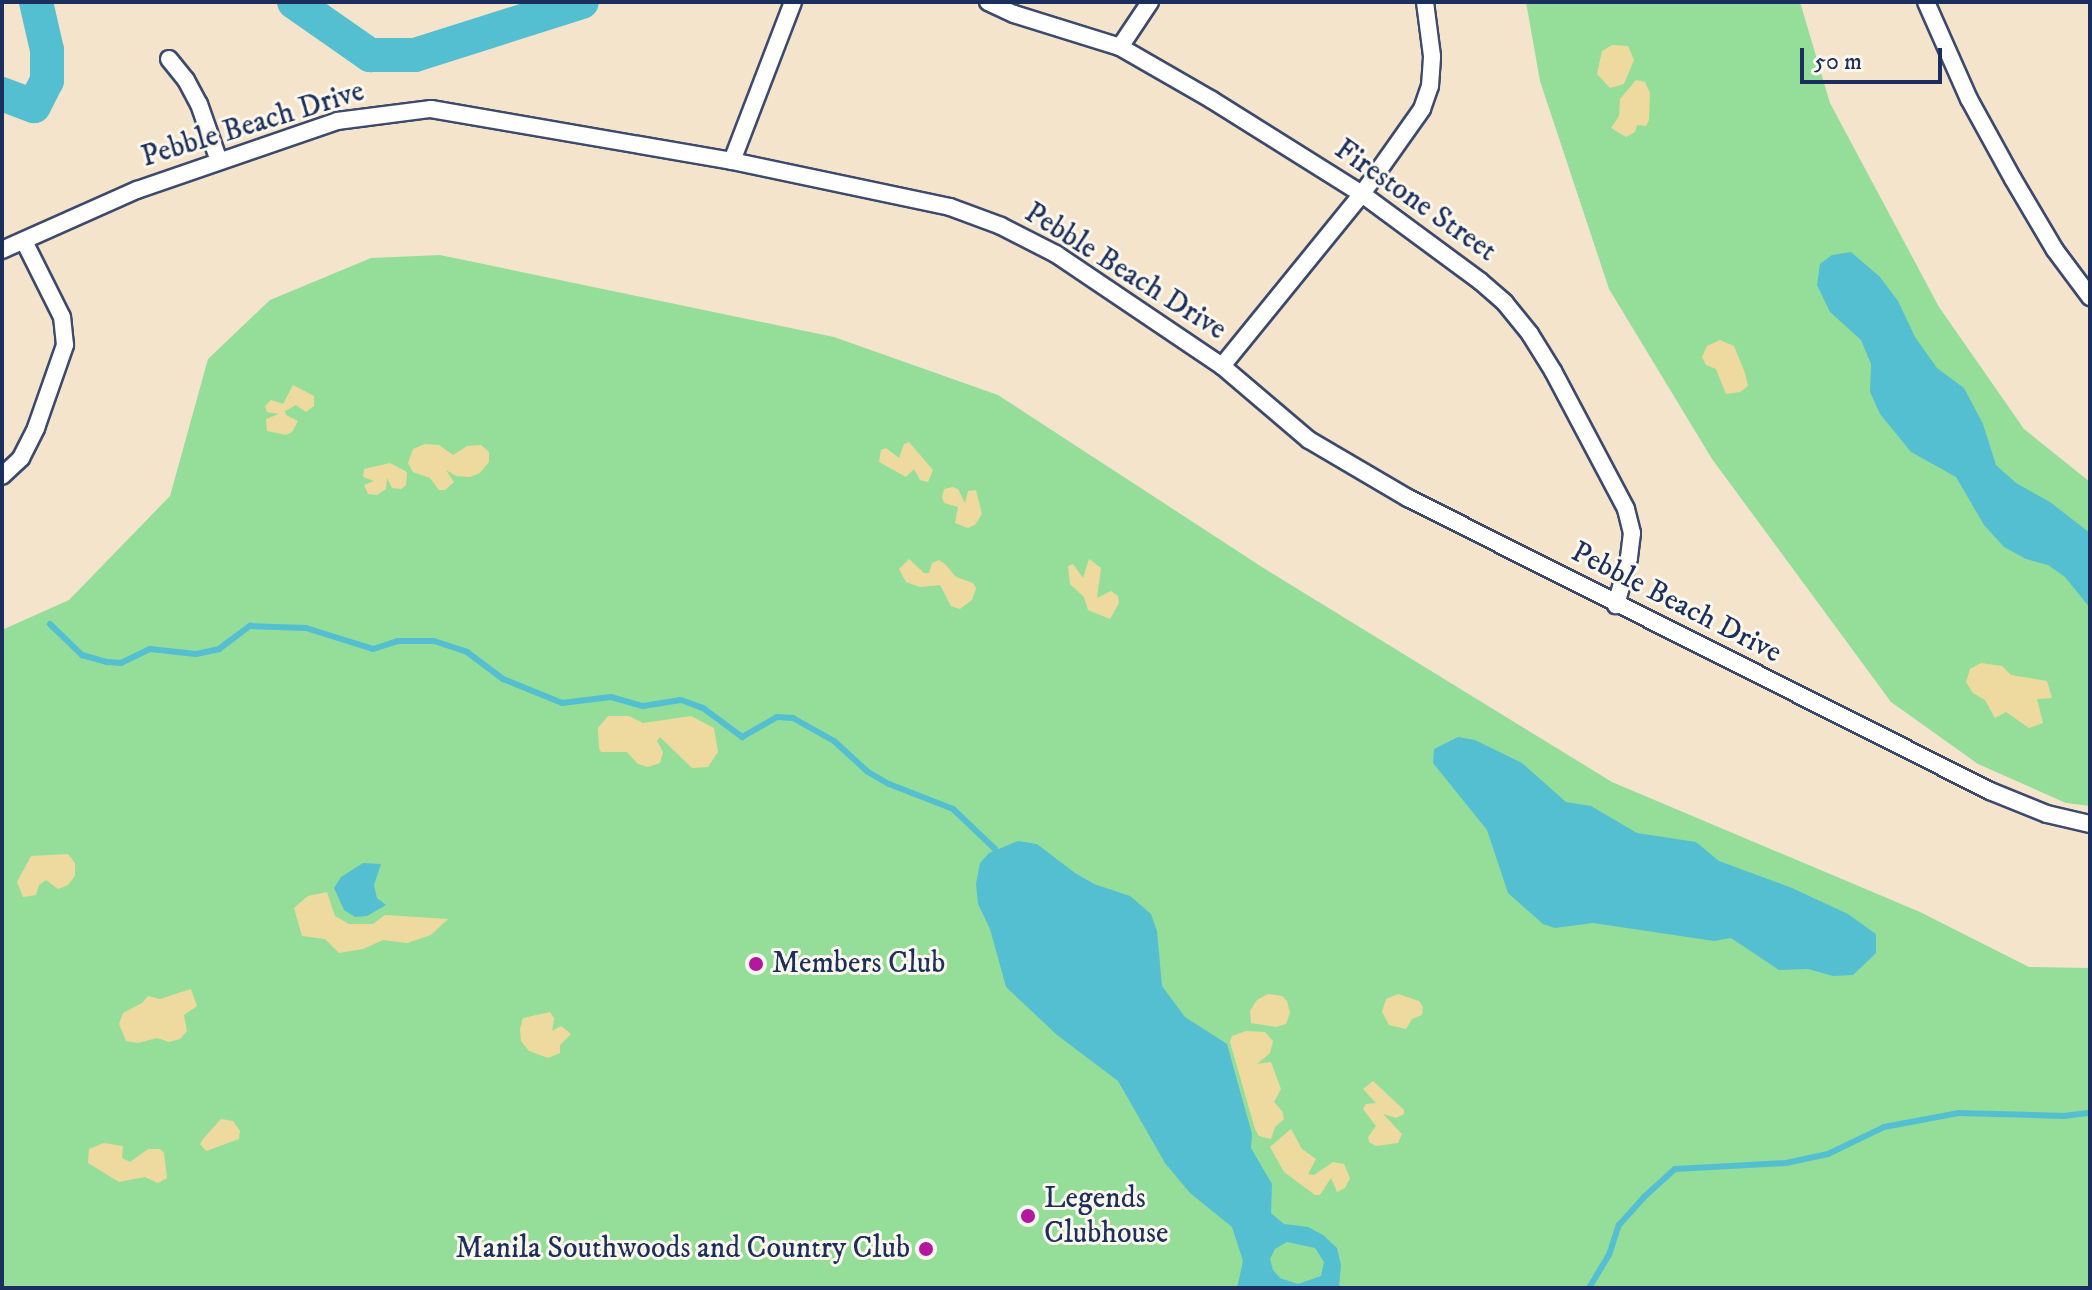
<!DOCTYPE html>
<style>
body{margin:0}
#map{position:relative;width:2092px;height:1290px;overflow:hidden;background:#f5e4cc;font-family:"IM FELL DW Pica",serif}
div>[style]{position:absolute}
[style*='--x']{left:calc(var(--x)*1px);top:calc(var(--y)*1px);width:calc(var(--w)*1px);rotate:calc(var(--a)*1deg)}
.green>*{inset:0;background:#95de99}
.sand>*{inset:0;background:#eeda9e}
.water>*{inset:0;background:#55bfd2}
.stream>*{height:6px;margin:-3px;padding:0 3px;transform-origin:3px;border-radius:3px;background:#55bfd2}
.river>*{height:34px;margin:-17px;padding:0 17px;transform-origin:17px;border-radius:17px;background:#55bfd2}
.roads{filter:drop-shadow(2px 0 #3c4a6e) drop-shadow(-2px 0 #3c4a6e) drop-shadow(0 2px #3c4a6e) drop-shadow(0 -2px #3c4a6e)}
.street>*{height:16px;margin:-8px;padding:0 8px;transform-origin:8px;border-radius:8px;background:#fff}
.dots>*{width:22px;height:22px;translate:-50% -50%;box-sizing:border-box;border:4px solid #fbf7ec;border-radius:50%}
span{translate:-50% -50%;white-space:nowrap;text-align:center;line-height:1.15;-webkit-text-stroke:6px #fbf7ec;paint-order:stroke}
.street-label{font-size:30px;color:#1b2f5e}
.poi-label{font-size:30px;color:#1b2f5e}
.left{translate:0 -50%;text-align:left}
.right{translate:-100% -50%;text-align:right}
.frame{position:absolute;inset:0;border:4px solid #1b2f5e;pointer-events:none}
.scale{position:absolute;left:1800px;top:48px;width:142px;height:36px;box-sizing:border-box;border:4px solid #1b2f5e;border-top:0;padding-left:10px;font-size:24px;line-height:28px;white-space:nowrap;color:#1b2f5e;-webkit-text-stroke:6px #fbf7ec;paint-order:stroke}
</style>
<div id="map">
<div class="green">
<i style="clip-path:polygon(1526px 2px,1800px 2px,1830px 103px,1939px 307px,2024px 429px,2090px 482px,2090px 806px,2066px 803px,1978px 764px,1891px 702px,1712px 459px,1609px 289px,1540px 81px)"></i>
<i style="clip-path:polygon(440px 255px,834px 337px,998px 395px,1262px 567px,1612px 782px,1920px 912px,2029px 967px,2090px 968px,2090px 1288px,2px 1288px,2px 630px,69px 600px,170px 496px,208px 359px,270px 300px,371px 258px)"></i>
</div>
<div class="sand">
<i style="clip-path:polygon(1612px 45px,1628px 46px,1634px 60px,1624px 84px,1610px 88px,1597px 74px,1602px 51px)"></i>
<i style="clip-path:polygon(1636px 80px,1645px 82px,1650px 93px,1649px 120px,1646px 126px,1637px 125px,1635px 132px,1626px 137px,1611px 128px,1619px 116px,1620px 99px)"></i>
<i style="clip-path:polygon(1720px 340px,1734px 346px,1745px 373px,1748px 386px,1740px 392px,1726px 394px,1716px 369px,1706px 365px,1702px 357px,1707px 346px)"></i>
<i style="clip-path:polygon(293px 385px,314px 396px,314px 406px,306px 412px,296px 405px,285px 411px,286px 415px,298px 421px,292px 432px,286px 435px,267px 431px,266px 419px,279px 414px,267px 412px,265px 406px,271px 400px,283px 404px)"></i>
<i style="clip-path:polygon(909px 442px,933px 470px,928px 482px,920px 480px,914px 469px,906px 477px,879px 462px,881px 450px,886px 448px,899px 458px,904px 444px)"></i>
<i style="clip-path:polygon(425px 444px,439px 445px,453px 455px,467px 446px,481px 445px,489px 452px,489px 462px,480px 473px,470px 477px,456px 476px,446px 470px,454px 482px,445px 490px,439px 490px,430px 478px,413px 472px,408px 463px,413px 449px)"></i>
<i style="clip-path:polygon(390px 463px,407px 472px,406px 485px,401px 489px,392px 488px,387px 478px,386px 489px,377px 495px,368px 494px,364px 485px,374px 481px,363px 477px,364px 469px)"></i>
<i style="clip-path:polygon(953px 487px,958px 489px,965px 503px,968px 491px,976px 490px,982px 514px,975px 525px,968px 528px,955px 523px,958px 507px,944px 503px,942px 497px,944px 489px)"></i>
<i style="clip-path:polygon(909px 559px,924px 573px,929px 573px,932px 563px,939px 560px,945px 564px,956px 577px,973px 583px,976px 588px,972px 600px,960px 609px,951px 606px,940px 585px,920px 587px,906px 582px,899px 569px)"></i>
<i style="clip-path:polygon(1089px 559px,1101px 568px,1097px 598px,1111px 591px,1118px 596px,1119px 603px,1110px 619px,1088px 610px,1084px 597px,1070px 584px,1068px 566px,1073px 564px,1083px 578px)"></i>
<i style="clip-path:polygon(1981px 663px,2002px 666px,2011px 675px,2047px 681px,2052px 698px,2037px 699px,2043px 723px,2029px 728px,2006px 712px,1995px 718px,1985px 700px,1973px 693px,1966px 682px,1970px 669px)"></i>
<i style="clip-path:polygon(608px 716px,629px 716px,643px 723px,691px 716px,714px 728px,718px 752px,708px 767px,692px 768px,660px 737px,657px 741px,663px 752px,660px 763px,648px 767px,638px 764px,627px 752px,601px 752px,599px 748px,598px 728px)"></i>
<i style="clip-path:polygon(68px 854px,75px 863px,75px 876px,68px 885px,58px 889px,46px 880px,39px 885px,36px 895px,23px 897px,17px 882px,31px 856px)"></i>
<i style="clip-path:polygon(327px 892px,335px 916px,349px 924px,373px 924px,385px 915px,448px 919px,431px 935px,407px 943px,383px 940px,363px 949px,339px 953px,325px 939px,302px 936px,294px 908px,308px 896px)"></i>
<i style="clip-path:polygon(191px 989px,197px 1006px,184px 1015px,187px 1031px,180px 1039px,169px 1042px,157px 1038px,138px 1043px,126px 1041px,119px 1024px,123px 1013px,142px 1003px,148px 996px,160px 999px)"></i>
<i style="clip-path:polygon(1268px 994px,1282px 996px,1287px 1001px,1290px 1013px,1286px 1024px,1276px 1027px,1251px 1023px,1250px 1011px,1257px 1000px)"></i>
<i style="clip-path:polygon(1398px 994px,1419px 1001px,1423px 1007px,1422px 1015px,1412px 1019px,1406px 1029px,1389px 1025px,1382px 1012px,1386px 999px)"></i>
<i style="clip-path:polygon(550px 1012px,554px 1018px,552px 1031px,561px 1026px,571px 1034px,560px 1045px,560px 1053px,548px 1058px,529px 1051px,521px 1041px,520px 1029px,523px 1018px)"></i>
<i style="clip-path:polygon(1246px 1031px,1265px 1032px,1273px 1041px,1270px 1053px,1257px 1064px,1271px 1062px,1281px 1089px,1274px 1102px,1282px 1111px,1284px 1119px,1275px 1127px,1271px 1139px,1259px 1136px,1255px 1129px,1230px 1042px,1232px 1036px)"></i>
<i style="clip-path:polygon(1373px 1081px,1404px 1110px,1404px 1114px,1396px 1118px,1383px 1114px,1402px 1134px,1398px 1143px,1376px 1146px,1369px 1142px,1368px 1137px,1376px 1126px,1363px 1109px,1366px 1104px,1376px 1103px,1363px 1089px)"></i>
<i style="clip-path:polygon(221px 1119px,233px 1121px,240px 1131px,239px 1139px,206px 1151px,200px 1144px,203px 1139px)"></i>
<i style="clip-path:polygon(1291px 1129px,1302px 1149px,1316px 1159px,1308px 1174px,1314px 1175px,1333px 1162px,1344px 1164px,1350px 1178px,1345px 1188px,1337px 1192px,1331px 1178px,1320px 1195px,1315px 1195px,1284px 1172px,1270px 1147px)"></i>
<i style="clip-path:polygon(104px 1143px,123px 1146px,122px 1158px,130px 1162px,148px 1149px,160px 1149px,164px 1153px,167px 1178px,158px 1183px,145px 1177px,119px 1182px,88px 1163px,89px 1149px)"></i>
</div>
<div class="water">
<i style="clip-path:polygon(1851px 252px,1880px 277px,1898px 301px,1915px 337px,1937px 368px,1964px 388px,1983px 424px,1996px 465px,2016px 483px,2050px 502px,2090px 533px,2090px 608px,2065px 577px,2048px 565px,2026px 559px,2004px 547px,1984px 525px,1956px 477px,1911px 452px,1880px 414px,1870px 392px,1871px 364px,1861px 340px,1830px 312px,1817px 285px,1820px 264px,1832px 255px)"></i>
<i style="clip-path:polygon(1458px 737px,1475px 740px,1522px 763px,1566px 802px,1591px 806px,1637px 833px,1696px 842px,1719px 861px,1792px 888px,1848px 914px,1876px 934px,1876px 953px,1853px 975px,1833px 976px,1808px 969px,1779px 970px,1731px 938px,1714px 941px,1593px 923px,1555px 928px,1543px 924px,1508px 893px,1487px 830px,1433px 763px,1434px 749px)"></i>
<i style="clip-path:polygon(evenodd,1018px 841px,1037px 844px,1075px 873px,1094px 884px,1130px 896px,1151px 914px,1157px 931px,1162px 986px,1185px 1017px,1227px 1044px,1252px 1134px,1251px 1148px,1272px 1184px,1271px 1213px,1284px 1224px,1308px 1227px,1323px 1235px,1337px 1248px,1341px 1265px,1339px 1288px,1237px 1288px,1243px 1261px,1232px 1227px,1190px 1193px,1165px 1163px,1118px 1081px,1057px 1035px,1006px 987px,990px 929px,978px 904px,976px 884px,980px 863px,989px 853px,1018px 841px,1287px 1242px,1315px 1248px,1324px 1262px,1321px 1276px,1298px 1284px,1280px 1278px,1273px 1270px,1270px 1259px,1275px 1249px,1287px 1242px)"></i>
<i style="clip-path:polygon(363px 863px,381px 864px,374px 885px,377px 898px,386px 905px,367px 916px,355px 917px,344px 910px,334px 888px,341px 877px)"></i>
</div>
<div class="stream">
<i style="--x:50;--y:624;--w:45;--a:44.1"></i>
<i style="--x:82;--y:655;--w:26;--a:16"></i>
<i style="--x:107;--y:662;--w:14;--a:4"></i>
<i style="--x:121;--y:663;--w:32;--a:-26"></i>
<i style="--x:150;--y:649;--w:46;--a:6.2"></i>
<i style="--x:196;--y:654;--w:24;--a:-12"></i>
<i style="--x:219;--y:649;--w:39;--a:-37"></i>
<i style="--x:250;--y:626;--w:56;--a:2"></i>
<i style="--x:306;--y:628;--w:70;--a:17.4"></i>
<i style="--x:373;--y:649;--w:25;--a:-18"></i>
<i style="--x:397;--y:641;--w:37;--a:0"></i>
<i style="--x:434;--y:641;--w:35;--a:18"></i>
<i style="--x:467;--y:652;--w:45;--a:36.9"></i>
<i style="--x:503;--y:679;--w:64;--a:22.1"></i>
<i style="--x:562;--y:703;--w:49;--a:-7"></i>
<i style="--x:611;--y:697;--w:33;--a:16"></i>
<i style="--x:643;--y:706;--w:38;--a:-9"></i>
<i style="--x:681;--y:700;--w:23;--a:20"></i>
<i style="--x:703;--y:708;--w:49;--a:36.6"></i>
<i style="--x:742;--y:737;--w:40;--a:-29.7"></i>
<i style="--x:777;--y:717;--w:16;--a:4"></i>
<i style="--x:793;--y:718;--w:47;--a:29.3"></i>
<i style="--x:834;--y:741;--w:46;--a:42.4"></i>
<i style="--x:868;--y:772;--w:24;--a:30"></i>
<i style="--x:889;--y:784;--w:69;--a:21.3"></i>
<i style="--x:953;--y:809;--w:58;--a:43.6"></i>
<i style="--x:1589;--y:1288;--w:39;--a:-59"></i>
<i style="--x:1609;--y:1255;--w:32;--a:-72"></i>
<i style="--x:1619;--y:1225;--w:38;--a:-48"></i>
<i style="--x:1644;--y:1197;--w:42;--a:-42.1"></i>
<i style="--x:1675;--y:1169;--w:111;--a:-3.1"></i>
<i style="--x:1786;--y:1163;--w:43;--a:-12.1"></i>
<i style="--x:1828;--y:1154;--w:62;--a:-25.7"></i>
<i style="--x:1884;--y:1127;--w:76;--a:-10.6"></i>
<i style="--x:1959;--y:1113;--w:105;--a:1.6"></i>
<i style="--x:2064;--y:1116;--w:26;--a:-7"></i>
</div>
<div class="river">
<i style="--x:294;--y:2;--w:93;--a:34.9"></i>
<i style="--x:370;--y:55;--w:45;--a:0"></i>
<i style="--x:415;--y:55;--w:175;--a:-17.6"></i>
<i style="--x:2;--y:94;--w:34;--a:21"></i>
<i style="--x:34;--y:106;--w:28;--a:-63"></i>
<i style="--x:47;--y:81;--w:31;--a:-90"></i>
<i style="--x:47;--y:50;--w:49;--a:-102.9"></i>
</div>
<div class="roads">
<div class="street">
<i style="--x:988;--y:2;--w:29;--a:25"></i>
<i style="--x:1014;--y:14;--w:111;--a:17.3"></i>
<i style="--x:1120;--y:47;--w:106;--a:29.9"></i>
<i style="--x:1212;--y:100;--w:177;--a:32.1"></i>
<i style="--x:1362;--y:194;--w:147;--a:36.4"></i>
<i style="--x:1480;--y:281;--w:33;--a:41"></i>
<i style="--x:1505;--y:303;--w:40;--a:51"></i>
<i style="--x:1530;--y:334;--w:44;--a:58.1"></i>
<i style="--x:1553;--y:371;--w:156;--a:62.1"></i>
<i style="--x:1626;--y:509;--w:25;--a:76"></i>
<i style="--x:1632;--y:533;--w:25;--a:97"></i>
<i style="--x:1629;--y:558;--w:49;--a:105.5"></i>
<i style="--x:1926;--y:2;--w:106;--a:66.1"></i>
<i style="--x:1969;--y:99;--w:91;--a:61.2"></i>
<i style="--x:2013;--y:179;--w:82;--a:59.4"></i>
<i style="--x:2055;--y:250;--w:59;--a:53.3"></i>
<i style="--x:1120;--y:47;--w:54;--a:-56.3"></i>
<i style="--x:169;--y:59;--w:27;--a:51"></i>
<i style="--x:186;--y:80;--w:27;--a:62"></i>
<i style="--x:199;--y:104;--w:60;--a:70.7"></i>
<i style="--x:732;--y:161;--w:170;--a:-69"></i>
<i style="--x:2;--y:250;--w:148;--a:-24"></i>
<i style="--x:137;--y:190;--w:212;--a:-19"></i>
<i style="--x:337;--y:121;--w:95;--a:-7.3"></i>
<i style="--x:431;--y:109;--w:305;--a:9.8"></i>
<i style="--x:732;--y:161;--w:223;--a:11.9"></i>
<i style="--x:950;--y:207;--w:54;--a:20.4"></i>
<i style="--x:1001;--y:226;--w:62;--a:27"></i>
<i style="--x:1056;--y:254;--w:200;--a:34"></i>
<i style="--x:1222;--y:366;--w:114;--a:40.4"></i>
<i style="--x:1309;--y:440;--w:115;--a:30.4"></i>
<i style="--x:1408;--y:498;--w:652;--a:26.72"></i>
<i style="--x:1990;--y:791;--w:61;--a:22"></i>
<i style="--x:2047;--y:814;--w:44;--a:13.1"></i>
<i style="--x:1222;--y:366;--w:222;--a:-50.9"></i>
<i style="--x:1362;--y:194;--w:104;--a:-54.8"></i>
<i style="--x:1422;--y:109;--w:24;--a:-71"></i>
<i style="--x:1430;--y:86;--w:30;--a:-86"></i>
<i style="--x:1432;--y:56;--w:54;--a:-97.4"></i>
<i style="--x:2;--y:476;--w:26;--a:-43"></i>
<i style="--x:21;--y:458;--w:34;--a:-63"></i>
<i style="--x:36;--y:428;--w:88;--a:-70.7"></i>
<i style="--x:65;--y:345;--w:28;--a:-96"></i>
<i style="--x:62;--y:317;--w:85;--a:-116.6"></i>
</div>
</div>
<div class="dots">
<i style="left:756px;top:964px;background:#b5179e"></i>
<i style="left:1028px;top:1216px;background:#b5179e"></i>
<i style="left:926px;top:1249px;background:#b5179e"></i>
</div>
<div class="street-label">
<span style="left:253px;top:125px;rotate:-17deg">Pebble Beach Drive</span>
<span style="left:1415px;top:201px;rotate:35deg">Firestone Street</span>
<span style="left:1125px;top:272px;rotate:32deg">Pebble Beach Drive</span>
<span style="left:1676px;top:603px;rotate:27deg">Pebble Beach Drive</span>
</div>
<div class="poi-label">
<span class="left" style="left:772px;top:964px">Members Club</span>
<span class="left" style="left:1044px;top:1216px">Legends<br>Clubhouse</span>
<span class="right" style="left:910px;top:1249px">Manila Southwoods and Country Club</span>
</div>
<div class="frame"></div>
<div class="scale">50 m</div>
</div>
